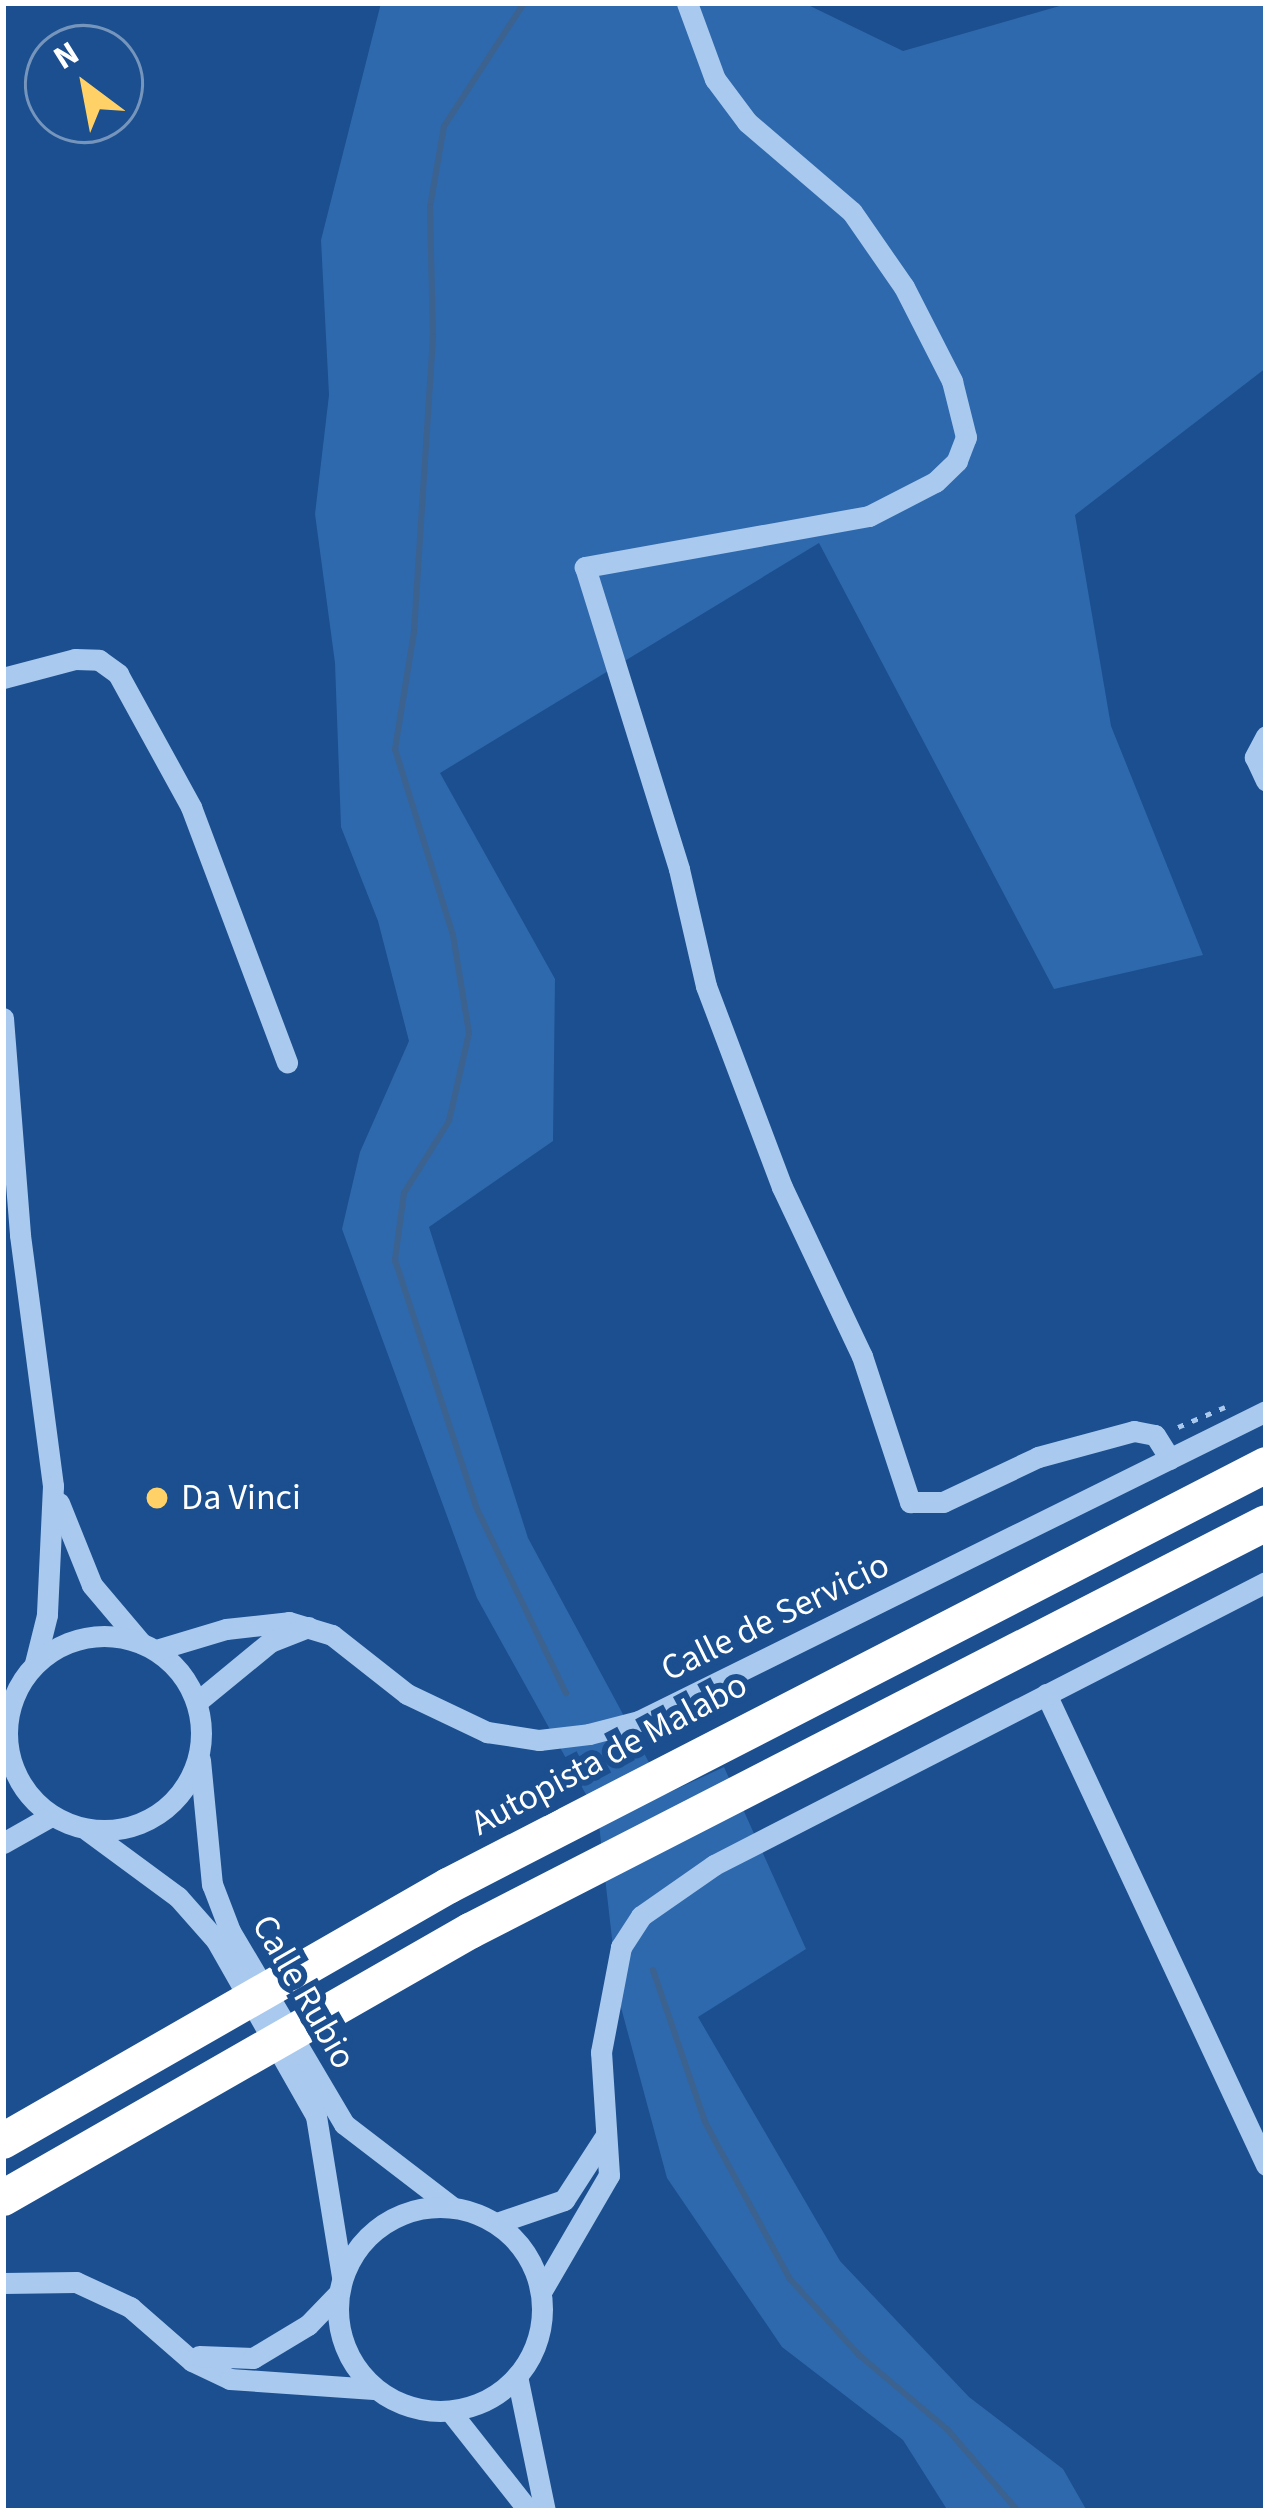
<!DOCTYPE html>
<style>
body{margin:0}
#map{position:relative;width:1269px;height:2514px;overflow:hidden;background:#1b4f8f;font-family:"Source Sans 3",sans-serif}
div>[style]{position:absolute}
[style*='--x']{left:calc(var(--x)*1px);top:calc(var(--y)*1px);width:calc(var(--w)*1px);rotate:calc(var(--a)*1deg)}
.green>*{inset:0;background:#2e69ad}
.stream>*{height:6px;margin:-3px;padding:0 3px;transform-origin:3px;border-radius:3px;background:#3c6290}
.path>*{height:4.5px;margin-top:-2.25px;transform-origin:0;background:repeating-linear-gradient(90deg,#a9c9ee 0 6px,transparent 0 15px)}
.minor>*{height:21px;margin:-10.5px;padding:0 10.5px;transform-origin:10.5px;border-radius:10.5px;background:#a9c9ee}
.minor>.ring{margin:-10.5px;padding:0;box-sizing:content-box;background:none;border:21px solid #a9c9ee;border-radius:50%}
.highway>*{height:36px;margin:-18px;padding:0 18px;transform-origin:18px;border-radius:18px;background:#fff}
.dots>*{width:33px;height:33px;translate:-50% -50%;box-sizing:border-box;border:6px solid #1b4f8f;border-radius:50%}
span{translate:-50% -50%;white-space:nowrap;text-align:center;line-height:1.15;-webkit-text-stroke:12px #1b4f8f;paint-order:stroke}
.poi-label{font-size:36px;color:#fff}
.left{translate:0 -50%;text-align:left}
.street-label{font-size:36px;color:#fff}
.frame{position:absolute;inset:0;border:6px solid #fff;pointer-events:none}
.north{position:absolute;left:24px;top:24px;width:120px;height:120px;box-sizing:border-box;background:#1b4f8f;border:3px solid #7695bc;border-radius:50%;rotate:328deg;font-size:33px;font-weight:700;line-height:48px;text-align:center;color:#fff}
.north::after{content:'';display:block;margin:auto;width:42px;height:54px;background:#ffd166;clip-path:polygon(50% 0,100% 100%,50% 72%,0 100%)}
</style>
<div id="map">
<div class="green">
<i style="clip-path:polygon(381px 3px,804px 3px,903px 51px,1070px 3px,1266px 3px,1266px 368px,1075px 515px,1111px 726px,1203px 955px,1054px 989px,819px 543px,440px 773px,555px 979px,553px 1141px,429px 1227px,528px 1538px,666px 1794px,724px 1767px,806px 1949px,698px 2017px,840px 2261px,969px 2397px,1063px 2469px,1087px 2511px,948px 2511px,903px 2440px,782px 2347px,667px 2178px,619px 2000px,598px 1816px,477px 1598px,342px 1229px,360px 1152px,409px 1041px,378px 921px,341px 827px,335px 663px,315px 514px,329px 395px,321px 240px)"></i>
</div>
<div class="stream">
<i style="--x:524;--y:3;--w:147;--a:123"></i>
<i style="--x:444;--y:126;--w:82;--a:99.8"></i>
<i style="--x:430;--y:207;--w:130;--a:88.7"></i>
<i style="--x:433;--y:337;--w:296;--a:93.7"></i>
<i style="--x:414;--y:632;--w:119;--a:99.2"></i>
<i style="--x:395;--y:749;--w:195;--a:72.7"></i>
<i style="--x:453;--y:935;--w:99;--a:80.7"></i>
<i style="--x:469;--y:1033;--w:90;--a:102.8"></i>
<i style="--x:449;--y:1121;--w:85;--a:122"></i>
<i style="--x:404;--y:1193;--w:68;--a:97.7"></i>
<i style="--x:395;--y:1260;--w:260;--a:71.8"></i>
<i style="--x:476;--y:1507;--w:207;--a:64.2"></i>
<i style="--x:653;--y:1970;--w:161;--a:71.1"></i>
<i style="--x:705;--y:2122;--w:179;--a:61.6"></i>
<i style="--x:790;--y:2279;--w:103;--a:47.8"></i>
<i style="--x:859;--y:2355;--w:116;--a:40.1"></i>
<i style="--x:948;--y:2430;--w:107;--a:49.2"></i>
</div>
<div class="path">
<i style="--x:1178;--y:1427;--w:51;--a:-23.1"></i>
</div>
<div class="minor">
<i style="--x:687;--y:3;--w:81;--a:69.8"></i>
<i style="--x:715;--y:79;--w:54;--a:53.3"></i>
<i style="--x:747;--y:122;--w:138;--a:40.6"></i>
<i style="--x:852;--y:212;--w:91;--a:55.3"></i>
<i style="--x:904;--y:287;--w:106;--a:62.9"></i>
<i style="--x:952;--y:381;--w:58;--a:76"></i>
<i style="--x:966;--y:437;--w:26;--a:111"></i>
<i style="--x:957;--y:461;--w:30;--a:136"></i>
<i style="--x:935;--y:482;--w:74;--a:152.7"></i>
<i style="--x:869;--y:516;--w:289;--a:169.8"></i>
<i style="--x:585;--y:567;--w:316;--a:72.7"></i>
<i style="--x:679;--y:869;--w:120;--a:77"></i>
<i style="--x:706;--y:986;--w:215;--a:69.3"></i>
<i style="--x:782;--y:1187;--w:187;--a:64.7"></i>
<i style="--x:862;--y:1356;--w:154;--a:71.8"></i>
<i style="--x:910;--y:1502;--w:33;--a:0"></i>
<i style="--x:943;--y:1502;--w:105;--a:-25.3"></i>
<i style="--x:1038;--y:1457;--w:99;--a:-15.2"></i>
<i style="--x:1134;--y:1431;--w:21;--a:11"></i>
<i style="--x:1155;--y:1435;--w:28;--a:58"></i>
<i style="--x:3;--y:678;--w:74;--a:-14.8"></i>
<i style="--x:75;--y:659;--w:24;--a:2"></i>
<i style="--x:99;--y:660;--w:24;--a:36"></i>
<i style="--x:118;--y:674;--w:152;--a:61.2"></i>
<i style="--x:191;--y:807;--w:273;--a:69.4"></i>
<i style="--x:1266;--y:736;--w:24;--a:118"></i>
<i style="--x:1255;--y:757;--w:26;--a:65"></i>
<i style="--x:3;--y:1018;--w:218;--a:85.5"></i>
<i style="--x:20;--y:1235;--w:253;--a:82.5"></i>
<i style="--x:53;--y:1486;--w:129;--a:92.7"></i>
<i style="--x:47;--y:1615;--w:49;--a:104"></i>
<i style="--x:59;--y:1503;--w:88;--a:68.1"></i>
<i style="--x:92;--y:1585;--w:76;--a:49.8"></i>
<i class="ring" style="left:7px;top:1636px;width:173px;height:173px"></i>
<i style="--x:156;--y:1650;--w:73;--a:-16.7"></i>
<i style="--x:226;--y:1629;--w:63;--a:-6.3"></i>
<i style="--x:289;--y:1622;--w:45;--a:16.8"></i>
<i style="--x:332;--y:1635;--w:95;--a:38.2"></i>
<i style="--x:407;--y:1694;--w:89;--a:25.4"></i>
<i style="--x:487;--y:1732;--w:53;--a:8.7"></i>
<i style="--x:539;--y:1740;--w:50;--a:-6.8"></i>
<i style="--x:589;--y:1734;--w:52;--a:-14.6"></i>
<i style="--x:639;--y:1721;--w:699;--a:-26.31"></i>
<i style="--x:1046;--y:1694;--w:520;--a:64.96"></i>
<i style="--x:197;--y:1702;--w:94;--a:-39.4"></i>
<i style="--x:270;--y:1642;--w:41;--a:-21.5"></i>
<i style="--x:200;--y:1760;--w:125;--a:84.5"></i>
<i style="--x:212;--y:1884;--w:50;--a:69"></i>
<i style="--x:230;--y:1931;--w:224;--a:59.4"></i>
<i style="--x:344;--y:2124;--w:136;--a:37.5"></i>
<i style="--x:87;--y:1830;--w:113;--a:36.4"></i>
<i style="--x:178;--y:1897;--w:57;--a:48.5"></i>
<i style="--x:216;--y:1940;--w:202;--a:60.4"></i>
<i style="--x:316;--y:2116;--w:163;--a:80.8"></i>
<i style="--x:3;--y:1843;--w:55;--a:-29.4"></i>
<i class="ring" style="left:338px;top:2207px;width:183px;height:183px"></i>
<i style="--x:497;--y:2223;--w:71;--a:-18.9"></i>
<i style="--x:564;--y:2200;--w:77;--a:-57.1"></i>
<i style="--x:3;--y:2283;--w:73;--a:-0.8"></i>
<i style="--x:76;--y:2282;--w:60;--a:24.8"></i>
<i style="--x:130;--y:2307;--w:82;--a:41.1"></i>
<i style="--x:192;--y:2361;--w:42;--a:25.3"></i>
<i style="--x:230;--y:2379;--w:144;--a:4"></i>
<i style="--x:541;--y:2292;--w:135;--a:-59.8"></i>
<i style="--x:609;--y:2175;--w:123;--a:-93.7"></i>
<i style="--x:601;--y:2052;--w:107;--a:-79.2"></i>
<i style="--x:621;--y:1947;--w:37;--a:-57"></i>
<i style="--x:641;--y:1916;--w:89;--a:-34.9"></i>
<i style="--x:714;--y:1865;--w:620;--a:-27.14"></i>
<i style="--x:199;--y:2356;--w:54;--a:2.1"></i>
<i style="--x:253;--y:2358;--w:64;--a:-31"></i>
<i style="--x:308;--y:2325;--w:42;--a:-46"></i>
<i style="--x:517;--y:2376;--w:138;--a:78.3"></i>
<i style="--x:450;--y:2411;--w:127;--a:51.7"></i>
</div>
<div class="highway">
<i style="--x:3;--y:2141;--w:513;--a:-29.81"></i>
<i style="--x:448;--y:1886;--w:920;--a:-27.23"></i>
<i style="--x:3;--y:2198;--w:538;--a:-29.76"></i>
<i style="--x:470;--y:1931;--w:894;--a:-27.14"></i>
</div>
<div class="dots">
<i style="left:157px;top:1498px;background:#ffd166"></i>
</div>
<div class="poi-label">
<span class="left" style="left:181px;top:1498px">Da Vinci</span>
</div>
<div class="street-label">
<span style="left:775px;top:1617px;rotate:-26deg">Calle de Servicio</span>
<span style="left:609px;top:1754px;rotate:-28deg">Autopista de Malabo</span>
<span style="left:304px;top:1992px;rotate:60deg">Calle Rubio</span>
</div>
<div class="frame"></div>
<div class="north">N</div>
</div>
